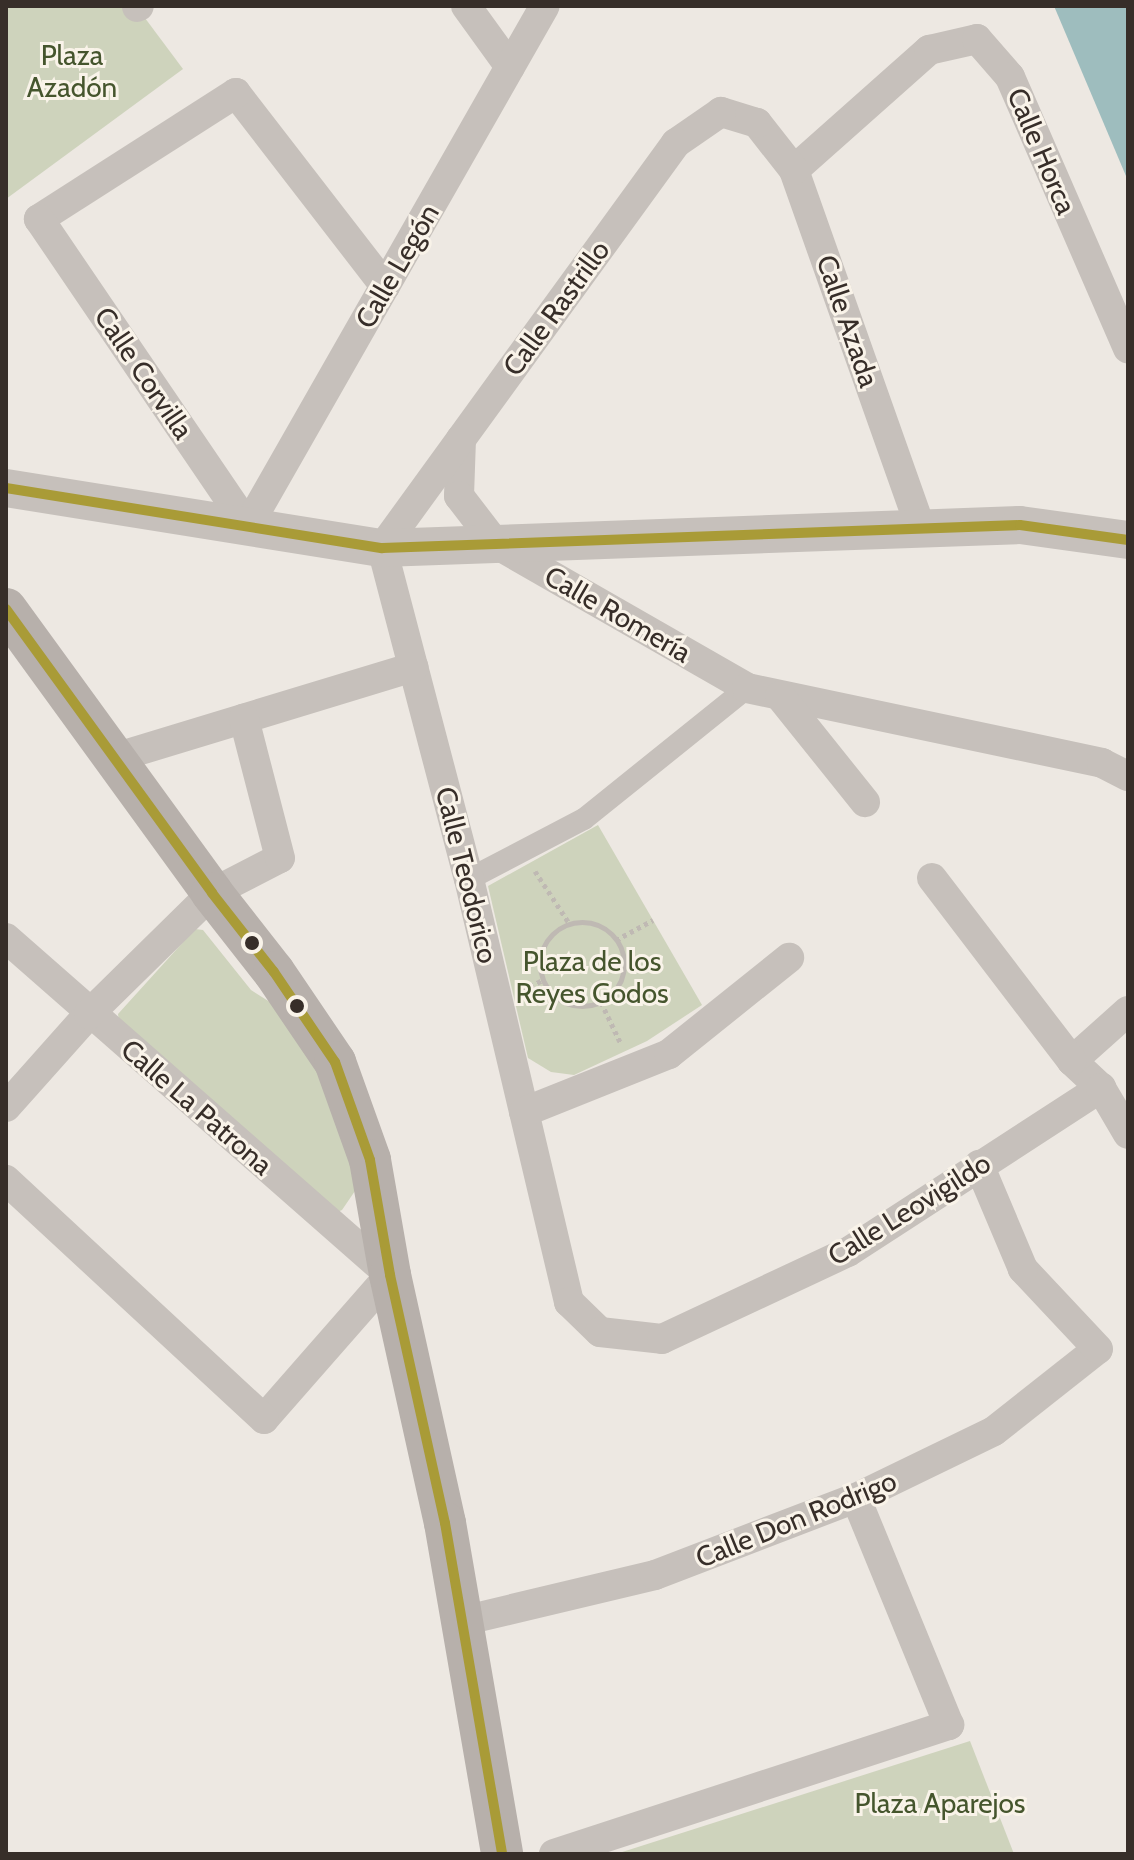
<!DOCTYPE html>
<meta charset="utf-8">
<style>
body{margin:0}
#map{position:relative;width:1134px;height:1860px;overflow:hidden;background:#ede8e2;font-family:Cabin,sans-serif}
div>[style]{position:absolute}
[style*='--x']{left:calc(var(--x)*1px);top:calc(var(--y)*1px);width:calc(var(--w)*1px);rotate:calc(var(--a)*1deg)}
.green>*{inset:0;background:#ced3bc}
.water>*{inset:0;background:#9ebdbe}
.path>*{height:5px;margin-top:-2.5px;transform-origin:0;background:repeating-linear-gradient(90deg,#bfb9b3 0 4px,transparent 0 8px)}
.path>.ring{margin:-2.5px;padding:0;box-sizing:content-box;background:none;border:5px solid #bfb9b3;border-radius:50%}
.pedestrian>*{height:22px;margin:-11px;padding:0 11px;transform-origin:11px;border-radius:11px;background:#c6c0bb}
.minor>*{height:30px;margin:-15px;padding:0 15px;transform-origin:15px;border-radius:15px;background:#c6c0bb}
.tertiary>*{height:38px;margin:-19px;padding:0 19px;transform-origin:19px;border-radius:19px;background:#c6c0bb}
.secondary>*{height:42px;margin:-21px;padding:0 21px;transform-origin:21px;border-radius:21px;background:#b7b0ab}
.bus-1>*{height:10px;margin:-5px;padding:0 5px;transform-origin:5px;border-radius:5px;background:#a99b37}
.dots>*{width:22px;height:22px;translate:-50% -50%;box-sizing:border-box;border:4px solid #f9f3e9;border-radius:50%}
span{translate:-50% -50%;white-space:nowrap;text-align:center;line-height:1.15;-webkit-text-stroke:6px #f9f3e9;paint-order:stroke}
.park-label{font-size:28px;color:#45552d}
.street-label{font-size:28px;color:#372e29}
.frame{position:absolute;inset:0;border:8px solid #372e29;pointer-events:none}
</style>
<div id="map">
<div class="green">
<i style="clip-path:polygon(6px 6px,136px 6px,183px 69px,6px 199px)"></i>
<i style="clip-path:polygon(598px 825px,702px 1005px,647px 1041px,574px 1075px,551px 1072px,528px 1058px,488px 886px)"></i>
<i style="clip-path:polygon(195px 929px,203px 930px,251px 990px,281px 1009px,325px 1080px,357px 1188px,342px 1210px,335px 1213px,119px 1021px,118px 1014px)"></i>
<i style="clip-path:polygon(970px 1741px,1014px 1854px,616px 1854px)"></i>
</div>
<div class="water">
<i style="clip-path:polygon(1054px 6px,1128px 6px,1128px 175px,1126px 176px)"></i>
</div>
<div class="path">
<i style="--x:535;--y:871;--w:62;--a:56.8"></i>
<i class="ring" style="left:540px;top:922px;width:79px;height:79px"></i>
<i style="--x:616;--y:940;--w:42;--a:-28.4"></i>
<i style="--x:523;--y:990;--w:22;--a:-27"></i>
<i style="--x:601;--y:1002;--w:47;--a:64.5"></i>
</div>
<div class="pedestrian">
<i style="--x:469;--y:879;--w:130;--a:-27.6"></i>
<i style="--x:584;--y:819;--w:209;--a:-38.8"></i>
</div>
<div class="minor">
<i style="--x:466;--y:6;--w:75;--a:54.2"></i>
<i style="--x:137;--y:7;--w:2;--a:-27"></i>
<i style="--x:794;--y:170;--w:181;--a:-41.6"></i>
<i style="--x:929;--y:50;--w:49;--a:-12.9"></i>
<i style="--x:977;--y:39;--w:50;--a:49"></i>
<i style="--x:1010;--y:77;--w:296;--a:66.5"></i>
<i style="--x:385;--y:286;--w:244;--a:-127.7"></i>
<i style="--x:236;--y:93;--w:234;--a:147.4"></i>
<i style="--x:39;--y:219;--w:371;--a:55.8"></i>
<i style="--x:248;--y:526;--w:276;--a:-60.3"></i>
<i style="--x:385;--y:286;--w:322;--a:-60.3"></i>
<i style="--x:461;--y:439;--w:57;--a:92"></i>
<i style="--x:459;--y:496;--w:61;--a:52.4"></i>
<i style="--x:496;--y:544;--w:289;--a:29.8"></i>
<i style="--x:747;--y:688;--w:363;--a:11.9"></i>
<i style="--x:1102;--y:763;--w:29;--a:27"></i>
<i style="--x:921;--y:529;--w:381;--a:-109.5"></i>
<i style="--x:794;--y:170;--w:60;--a:-128.2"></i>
<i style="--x:757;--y:123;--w:38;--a:-163"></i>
<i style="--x:721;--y:112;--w:55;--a:145.4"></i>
<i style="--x:676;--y:143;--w:500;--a:125.98"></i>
<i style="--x:382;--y:548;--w:342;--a:75.3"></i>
<i style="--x:469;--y:879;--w:435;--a:76.7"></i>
<i style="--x:569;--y:1302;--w:43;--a:44.1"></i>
<i style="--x:600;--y:1332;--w:62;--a:6.4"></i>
<i style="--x:662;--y:1339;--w:205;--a:-25.1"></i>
<i style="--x:848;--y:1252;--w:302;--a:-33"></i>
<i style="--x:1101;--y:1088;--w:40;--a:-137"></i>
<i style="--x:1072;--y:1061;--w:75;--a:-41.8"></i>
<i style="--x:780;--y:696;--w:136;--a:51.3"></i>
<i style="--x:114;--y:758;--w:313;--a:-16.9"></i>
<i style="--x:932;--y:878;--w:230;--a:52.6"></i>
<i style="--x:6;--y:938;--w:511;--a:41.27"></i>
<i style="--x:390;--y:1275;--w:191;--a:131.2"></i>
<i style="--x:264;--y:1419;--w:352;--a:-137.2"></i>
<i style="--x:1101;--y:1088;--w:53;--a:59.6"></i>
<i style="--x:6;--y:1107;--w:125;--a:-48.3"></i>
<i style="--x:89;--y:1014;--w:173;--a:-44.5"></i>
<i style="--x:212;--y:893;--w:76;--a:-27.2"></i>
<i style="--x:280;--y:858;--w:144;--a:-104.5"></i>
<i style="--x:524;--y:1112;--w:156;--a:-21.8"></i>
<i style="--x:669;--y:1054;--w:154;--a:-38.7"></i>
<i style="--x:462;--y:1621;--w:198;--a:-13.4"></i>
<i style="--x:655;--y:1575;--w:215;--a:-21"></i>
<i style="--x:856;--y:1498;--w:153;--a:-25.9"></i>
<i style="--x:994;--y:1431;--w:132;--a:-38.3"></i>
<i style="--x:1098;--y:1349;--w:110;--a:-133.2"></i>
<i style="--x:1023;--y:1269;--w:113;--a:-112.9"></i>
<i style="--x:554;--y:1854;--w:416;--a:-18.1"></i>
<i style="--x:949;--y:1725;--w:245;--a:-112.3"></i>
</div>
<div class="tertiary">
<i style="--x:6;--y:488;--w:381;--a:9.1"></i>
<i style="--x:382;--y:548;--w:638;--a:-2.06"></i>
<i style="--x:1020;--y:525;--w:109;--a:7.9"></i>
</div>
<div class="secondary">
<i style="--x:6;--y:609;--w:351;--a:54"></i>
<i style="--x:212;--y:893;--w:100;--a:51.9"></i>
<i style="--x:274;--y:972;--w:109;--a:55.9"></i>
<i style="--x:335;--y:1062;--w:104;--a:70.3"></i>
<i style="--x:370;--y:1160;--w:117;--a:80.1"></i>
<i style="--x:390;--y:1275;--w:254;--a:77.5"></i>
<i style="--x:445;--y:1523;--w:336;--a:80.2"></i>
</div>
<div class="bus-1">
<i style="--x:6;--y:488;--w:381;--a:9.1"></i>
<i style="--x:382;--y:548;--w:638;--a:-2.06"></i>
<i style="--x:1020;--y:525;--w:109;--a:7.9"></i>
<i style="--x:6;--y:609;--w:351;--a:54"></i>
<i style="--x:212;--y:893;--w:100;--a:51.9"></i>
<i style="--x:274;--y:972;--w:109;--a:55.9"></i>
<i style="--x:335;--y:1062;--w:104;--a:70.3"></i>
<i style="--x:370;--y:1160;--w:117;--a:80.1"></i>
<i style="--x:390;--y:1275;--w:254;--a:77.5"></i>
<i style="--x:445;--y:1523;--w:336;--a:80.2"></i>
</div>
<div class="dots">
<i style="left:252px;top:943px;background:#372e29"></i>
<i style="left:297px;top:1006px;background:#372e29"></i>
</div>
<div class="park-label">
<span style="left:72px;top:71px">Plaza<br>Azadón</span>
<span style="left:592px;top:977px">Plaza de los<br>Reyes Godos</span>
<span style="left:940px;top:1803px">Plaza Aparejos</span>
</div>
<div class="street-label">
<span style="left:1042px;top:151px;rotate:67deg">Calle Horca</span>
<span style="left:397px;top:266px;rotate:-60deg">Calle Legón</span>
<span style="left:556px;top:308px;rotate:-54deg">Calle Rastrillo</span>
<span style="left:848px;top:321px;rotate:71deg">Calle Azada</span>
<span style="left:144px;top:373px;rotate:56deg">Calle Corvilla</span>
<span style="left:618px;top:614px;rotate:30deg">Calle Romería</span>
<span style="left:467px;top:875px;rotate:76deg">Calle Teodorico</span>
<span style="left:197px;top:1107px;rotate:41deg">Calle La Patrona</span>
<span style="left:909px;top:1209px;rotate:-32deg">Calle Leovigildo</span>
<span style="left:796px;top:1519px;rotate:-22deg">Calle Don Rodrigo</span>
</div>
<div class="frame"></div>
</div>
